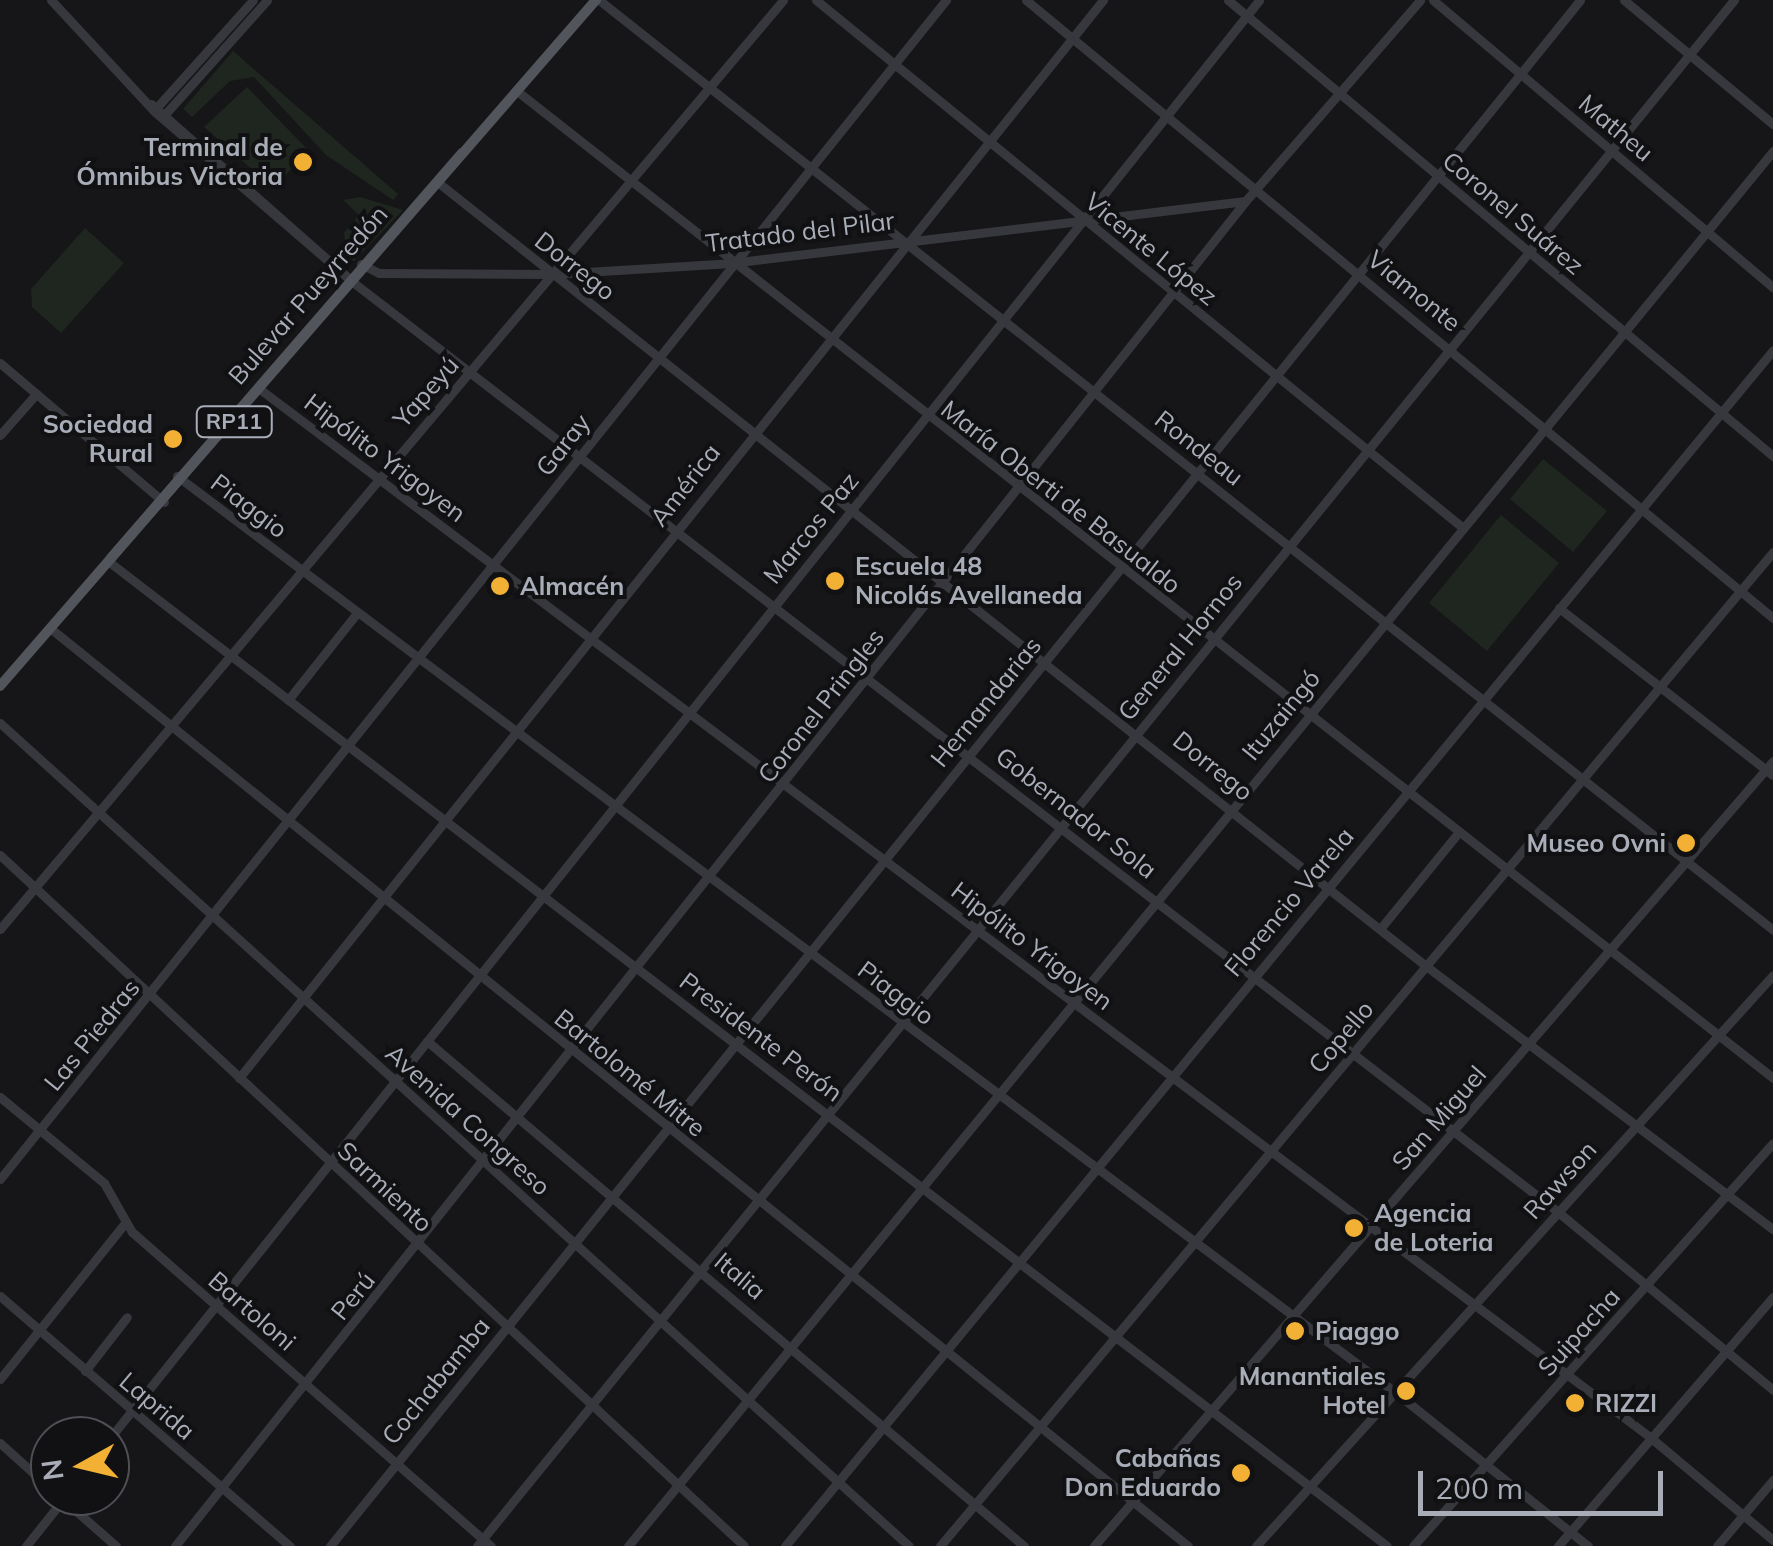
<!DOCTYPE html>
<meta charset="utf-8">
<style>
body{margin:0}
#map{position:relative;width:1773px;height:1546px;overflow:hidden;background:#161618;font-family:Mulish,sans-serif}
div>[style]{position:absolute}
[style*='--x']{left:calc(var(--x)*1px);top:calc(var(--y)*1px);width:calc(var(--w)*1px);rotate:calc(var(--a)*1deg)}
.green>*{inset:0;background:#1e261f}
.minor>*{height:9px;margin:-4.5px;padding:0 4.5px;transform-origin:4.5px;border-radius:4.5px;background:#37383d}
.major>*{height:10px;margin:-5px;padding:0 5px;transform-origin:5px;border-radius:5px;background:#53555c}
.dots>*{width:28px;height:28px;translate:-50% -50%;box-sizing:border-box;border:5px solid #111113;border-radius:50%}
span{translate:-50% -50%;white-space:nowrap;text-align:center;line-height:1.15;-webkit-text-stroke:8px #111113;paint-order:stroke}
.shield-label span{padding:2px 8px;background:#111113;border:2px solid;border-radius:8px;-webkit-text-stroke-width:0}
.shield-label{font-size:22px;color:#a8adb8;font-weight:700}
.street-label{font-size:25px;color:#a8adb8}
.poi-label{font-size:25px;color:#a8adb8;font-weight:700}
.right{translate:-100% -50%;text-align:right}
.left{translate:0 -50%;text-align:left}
.north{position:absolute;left:30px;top:1416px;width:100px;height:100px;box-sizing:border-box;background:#111113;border:2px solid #4d4f55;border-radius:50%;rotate:262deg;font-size:28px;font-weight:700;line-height:40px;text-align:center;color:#a8adb8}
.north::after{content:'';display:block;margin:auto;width:35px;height:45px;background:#f2b134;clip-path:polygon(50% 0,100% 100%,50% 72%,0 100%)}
.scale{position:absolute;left:1418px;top:1471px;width:245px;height:45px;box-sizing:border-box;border:5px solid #a8adb8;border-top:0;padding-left:12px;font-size:30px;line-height:35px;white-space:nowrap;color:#a8adb8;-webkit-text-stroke:8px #111113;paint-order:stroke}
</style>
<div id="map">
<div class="green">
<i style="clip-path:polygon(233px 51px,398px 194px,393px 200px,326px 155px,254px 77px,230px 81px,192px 117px,183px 109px)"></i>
<i style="clip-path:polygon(247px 87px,309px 151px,273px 188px,204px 127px)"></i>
<i style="clip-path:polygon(360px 197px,403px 210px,349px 266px,344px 233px,359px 215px,343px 200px)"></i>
<i style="clip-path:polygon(85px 228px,124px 263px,61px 333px,32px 307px,31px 289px)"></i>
<i style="clip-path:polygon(1543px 459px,1607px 511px,1573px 552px,1510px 499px)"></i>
<i style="clip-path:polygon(1501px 515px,1559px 563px,1487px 651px,1429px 603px)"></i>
</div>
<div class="minor">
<i style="--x:51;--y:0;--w:151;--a:47.1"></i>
<i style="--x:154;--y:111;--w:264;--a:40.7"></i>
<i style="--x:599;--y:0;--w:1498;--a:38.38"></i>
<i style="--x:816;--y:0;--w:834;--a:39.21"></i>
<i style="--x:1026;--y:0;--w:970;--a:39.6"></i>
<i style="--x:1228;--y:0;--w:711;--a:39.92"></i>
<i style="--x:1433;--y:0;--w:445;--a:40.2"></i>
<i style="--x:1624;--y:0;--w:194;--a:39.8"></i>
<i style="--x:517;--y:91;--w:1597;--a:38.16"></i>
<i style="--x:151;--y:104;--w:271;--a:41.4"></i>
<i style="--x:354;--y:283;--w:1521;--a:37.65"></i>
<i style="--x:1558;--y:1212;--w:279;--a:39.6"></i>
<i style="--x:158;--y:106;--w:142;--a:-48.1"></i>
<i style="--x:167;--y:112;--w:150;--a:-48.2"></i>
<i style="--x:440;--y:184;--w:1258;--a:38.42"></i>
<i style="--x:1426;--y:966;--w:435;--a:37.2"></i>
<i style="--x:361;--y:264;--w:20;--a:27"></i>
<i style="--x:379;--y:273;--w:174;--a:0.3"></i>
<i style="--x:553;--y:274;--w:178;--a:-3.5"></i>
<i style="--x:731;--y:263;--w:518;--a:-6.88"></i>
<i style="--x:0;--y:363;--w:215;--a:40.3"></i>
<i style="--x:261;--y:390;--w:1741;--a:37.01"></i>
<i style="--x:1651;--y:1438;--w:159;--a:39.9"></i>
<i style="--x:0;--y:435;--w:55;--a:-48.7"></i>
<i style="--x:177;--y:476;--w:1524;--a:36.95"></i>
<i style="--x:1395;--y:1392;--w:247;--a:38.6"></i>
<i style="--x:108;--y:561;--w:1614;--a:37.6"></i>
<i style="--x:1559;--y:608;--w:271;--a:38"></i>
<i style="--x:50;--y:628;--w:1462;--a:38.89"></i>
<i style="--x:288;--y:700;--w:111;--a:-51.6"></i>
<i style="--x:0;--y:723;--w:1226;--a:42.16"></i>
<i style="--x:0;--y:855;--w:1015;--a:42.88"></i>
<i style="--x:0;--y:929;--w:1215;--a:-49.87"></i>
<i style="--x:1380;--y:929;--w:124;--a:-50.9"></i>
<i style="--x:427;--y:1041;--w:782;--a:40.23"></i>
<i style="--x:239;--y:1078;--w:1382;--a:-51.29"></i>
<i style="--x:0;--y:1097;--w:135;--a:39.6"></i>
<i style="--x:104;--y:1183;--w:56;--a:60.3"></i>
<i style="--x:132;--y:1232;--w:477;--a:41.2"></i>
<i style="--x:0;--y:1179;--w:1512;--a:-51.26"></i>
<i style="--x:0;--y:1296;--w:383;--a:40.8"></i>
<i style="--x:85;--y:1371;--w:68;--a:-52.1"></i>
<i style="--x:0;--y:1379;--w:201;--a:-51.3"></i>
<i style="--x:110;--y:1438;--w:1841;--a:-51.37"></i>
<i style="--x:0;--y:1443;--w:67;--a:42"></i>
<i style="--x:59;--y:1496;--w:76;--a:41.3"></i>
<i style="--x:26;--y:1546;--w:63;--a:-51.5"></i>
<i style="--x:175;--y:1546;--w:1724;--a:-51.48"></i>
<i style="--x:1249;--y:197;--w:261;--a:-49"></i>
<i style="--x:330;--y:1546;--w:1988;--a:-51.04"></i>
<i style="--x:477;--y:1546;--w:1993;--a:-50.89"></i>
<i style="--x:628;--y:1546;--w:1805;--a:-50.62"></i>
<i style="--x:785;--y:1546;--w:1551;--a:-50.44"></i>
<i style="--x:940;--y:1546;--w:1297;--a:-50.04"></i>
<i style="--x:1094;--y:1546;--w:1038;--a:-49.14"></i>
<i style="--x:1256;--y:1546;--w:770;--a:-47.84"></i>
<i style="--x:1413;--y:1546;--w:540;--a:-48.23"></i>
<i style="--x:1558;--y:1546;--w:329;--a:-49.2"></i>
<i style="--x:1717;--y:1546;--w:87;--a:-49.7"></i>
</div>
<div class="major">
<i style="--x:111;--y:558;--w:536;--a:-49.09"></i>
<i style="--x:0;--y:686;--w:909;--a:-49.02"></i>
</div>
<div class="dots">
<i style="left:303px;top:162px;background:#f2b134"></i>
<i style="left:173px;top:439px;background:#f2b134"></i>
<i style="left:835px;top:581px;background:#f2b134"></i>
<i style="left:500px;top:586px;background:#f2b134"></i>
<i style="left:1686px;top:843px;background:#f2b134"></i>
<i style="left:1354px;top:1228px;background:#f2b134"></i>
<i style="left:1295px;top:1331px;background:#f2b134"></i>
<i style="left:1406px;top:1391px;background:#f2b134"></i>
<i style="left:1575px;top:1403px;background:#f2b134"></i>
<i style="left:1241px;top:1473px;background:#f2b134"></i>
</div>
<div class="shield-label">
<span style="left:234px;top:422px">RP11</span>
</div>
<div class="street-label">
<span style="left:1616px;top:128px;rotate:40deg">Matheu</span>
<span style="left:1513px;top:213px;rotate:40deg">Coronel Suárez</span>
<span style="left:800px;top:232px;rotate:-7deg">Tratado del Pilar</span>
<span style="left:1151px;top:249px;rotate:39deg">Vicente López</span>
<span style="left:575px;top:266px;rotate:38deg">Dorrego</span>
<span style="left:1414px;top:291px;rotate:39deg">Viamonte</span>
<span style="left:308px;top:295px;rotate:-49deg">Bulevar Pueyrredón</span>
<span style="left:426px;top:392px;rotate:-49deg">Yapeyú</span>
<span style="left:563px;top:445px;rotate:-52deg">Garay</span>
<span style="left:1199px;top:448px;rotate:38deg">Rondeau</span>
<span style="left:385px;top:458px;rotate:37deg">Hipólito Yrigoyen</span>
<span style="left:685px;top:485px;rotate:-52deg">América</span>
<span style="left:1061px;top:497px;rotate:38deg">María Oberti de Basualdo</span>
<span style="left:249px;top:506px;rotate:37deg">Piaggio</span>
<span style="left:811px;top:528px;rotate:-51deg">Marcos Paz</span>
<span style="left:1180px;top:647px;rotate:-51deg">General Hornos</span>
<span style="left:986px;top:702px;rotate:-51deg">Hernandarias</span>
<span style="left:821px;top:706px;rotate:-52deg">Coronel Pringles</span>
<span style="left:1281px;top:715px;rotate:-51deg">Ituzaingó</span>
<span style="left:1213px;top:766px;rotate:39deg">Dorrego</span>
<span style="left:1076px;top:813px;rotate:38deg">Gobernador Sola</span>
<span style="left:1289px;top:902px;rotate:-50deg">Florencio Varela</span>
<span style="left:1032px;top:946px;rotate:37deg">Hipólito Yrigoyen</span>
<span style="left:896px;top:993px;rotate:37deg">Piaggio</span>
<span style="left:92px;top:1035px;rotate:-51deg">Las Piedras</span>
<span style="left:761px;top:1037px;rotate:37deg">Presidente Perón</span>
<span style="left:1341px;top:1037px;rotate:-50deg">Copello</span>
<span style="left:630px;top:1073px;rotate:39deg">Bartolomé Mitre</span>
<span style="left:1439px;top:1118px;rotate:-49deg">San Miguel</span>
<span style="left:468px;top:1120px;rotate:42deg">Avenida Congreso</span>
<span style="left:1560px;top:1180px;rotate:-48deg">Rawson</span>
<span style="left:385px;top:1187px;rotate:43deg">Sarmiento</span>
<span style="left:740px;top:1276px;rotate:40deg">Italia</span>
<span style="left:353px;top:1296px;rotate:-51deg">Perú</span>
<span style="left:252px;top:1311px;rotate:41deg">Bartoloni</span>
<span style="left:1579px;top:1332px;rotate:-48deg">Suipacha</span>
<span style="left:436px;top:1381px;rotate:-51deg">Cochabamba</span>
<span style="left:157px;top:1406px;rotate:40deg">Laprida</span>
</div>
<div class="poi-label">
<span class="right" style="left:283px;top:162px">Terminal de<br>Ómnibus Victoria</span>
<span class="right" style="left:153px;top:439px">Sociedad<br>Rural</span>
<span class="left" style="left:855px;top:581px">Escuela 48<br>Nicolás Avellaneda</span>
<span class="left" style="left:520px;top:586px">Almacén</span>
<span class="right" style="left:1666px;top:843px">Museo Ovni</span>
<span class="left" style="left:1374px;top:1228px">Agencia<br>de Loteria</span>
<span class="left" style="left:1315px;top:1331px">Piaggo</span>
<span class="right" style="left:1386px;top:1391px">Manantiales<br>Hotel</span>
<span class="left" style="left:1595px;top:1403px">RIZZI</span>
<span class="right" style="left:1221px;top:1473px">Cabañas<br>Don Eduardo</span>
</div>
<div class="north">N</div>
<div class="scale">200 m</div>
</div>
